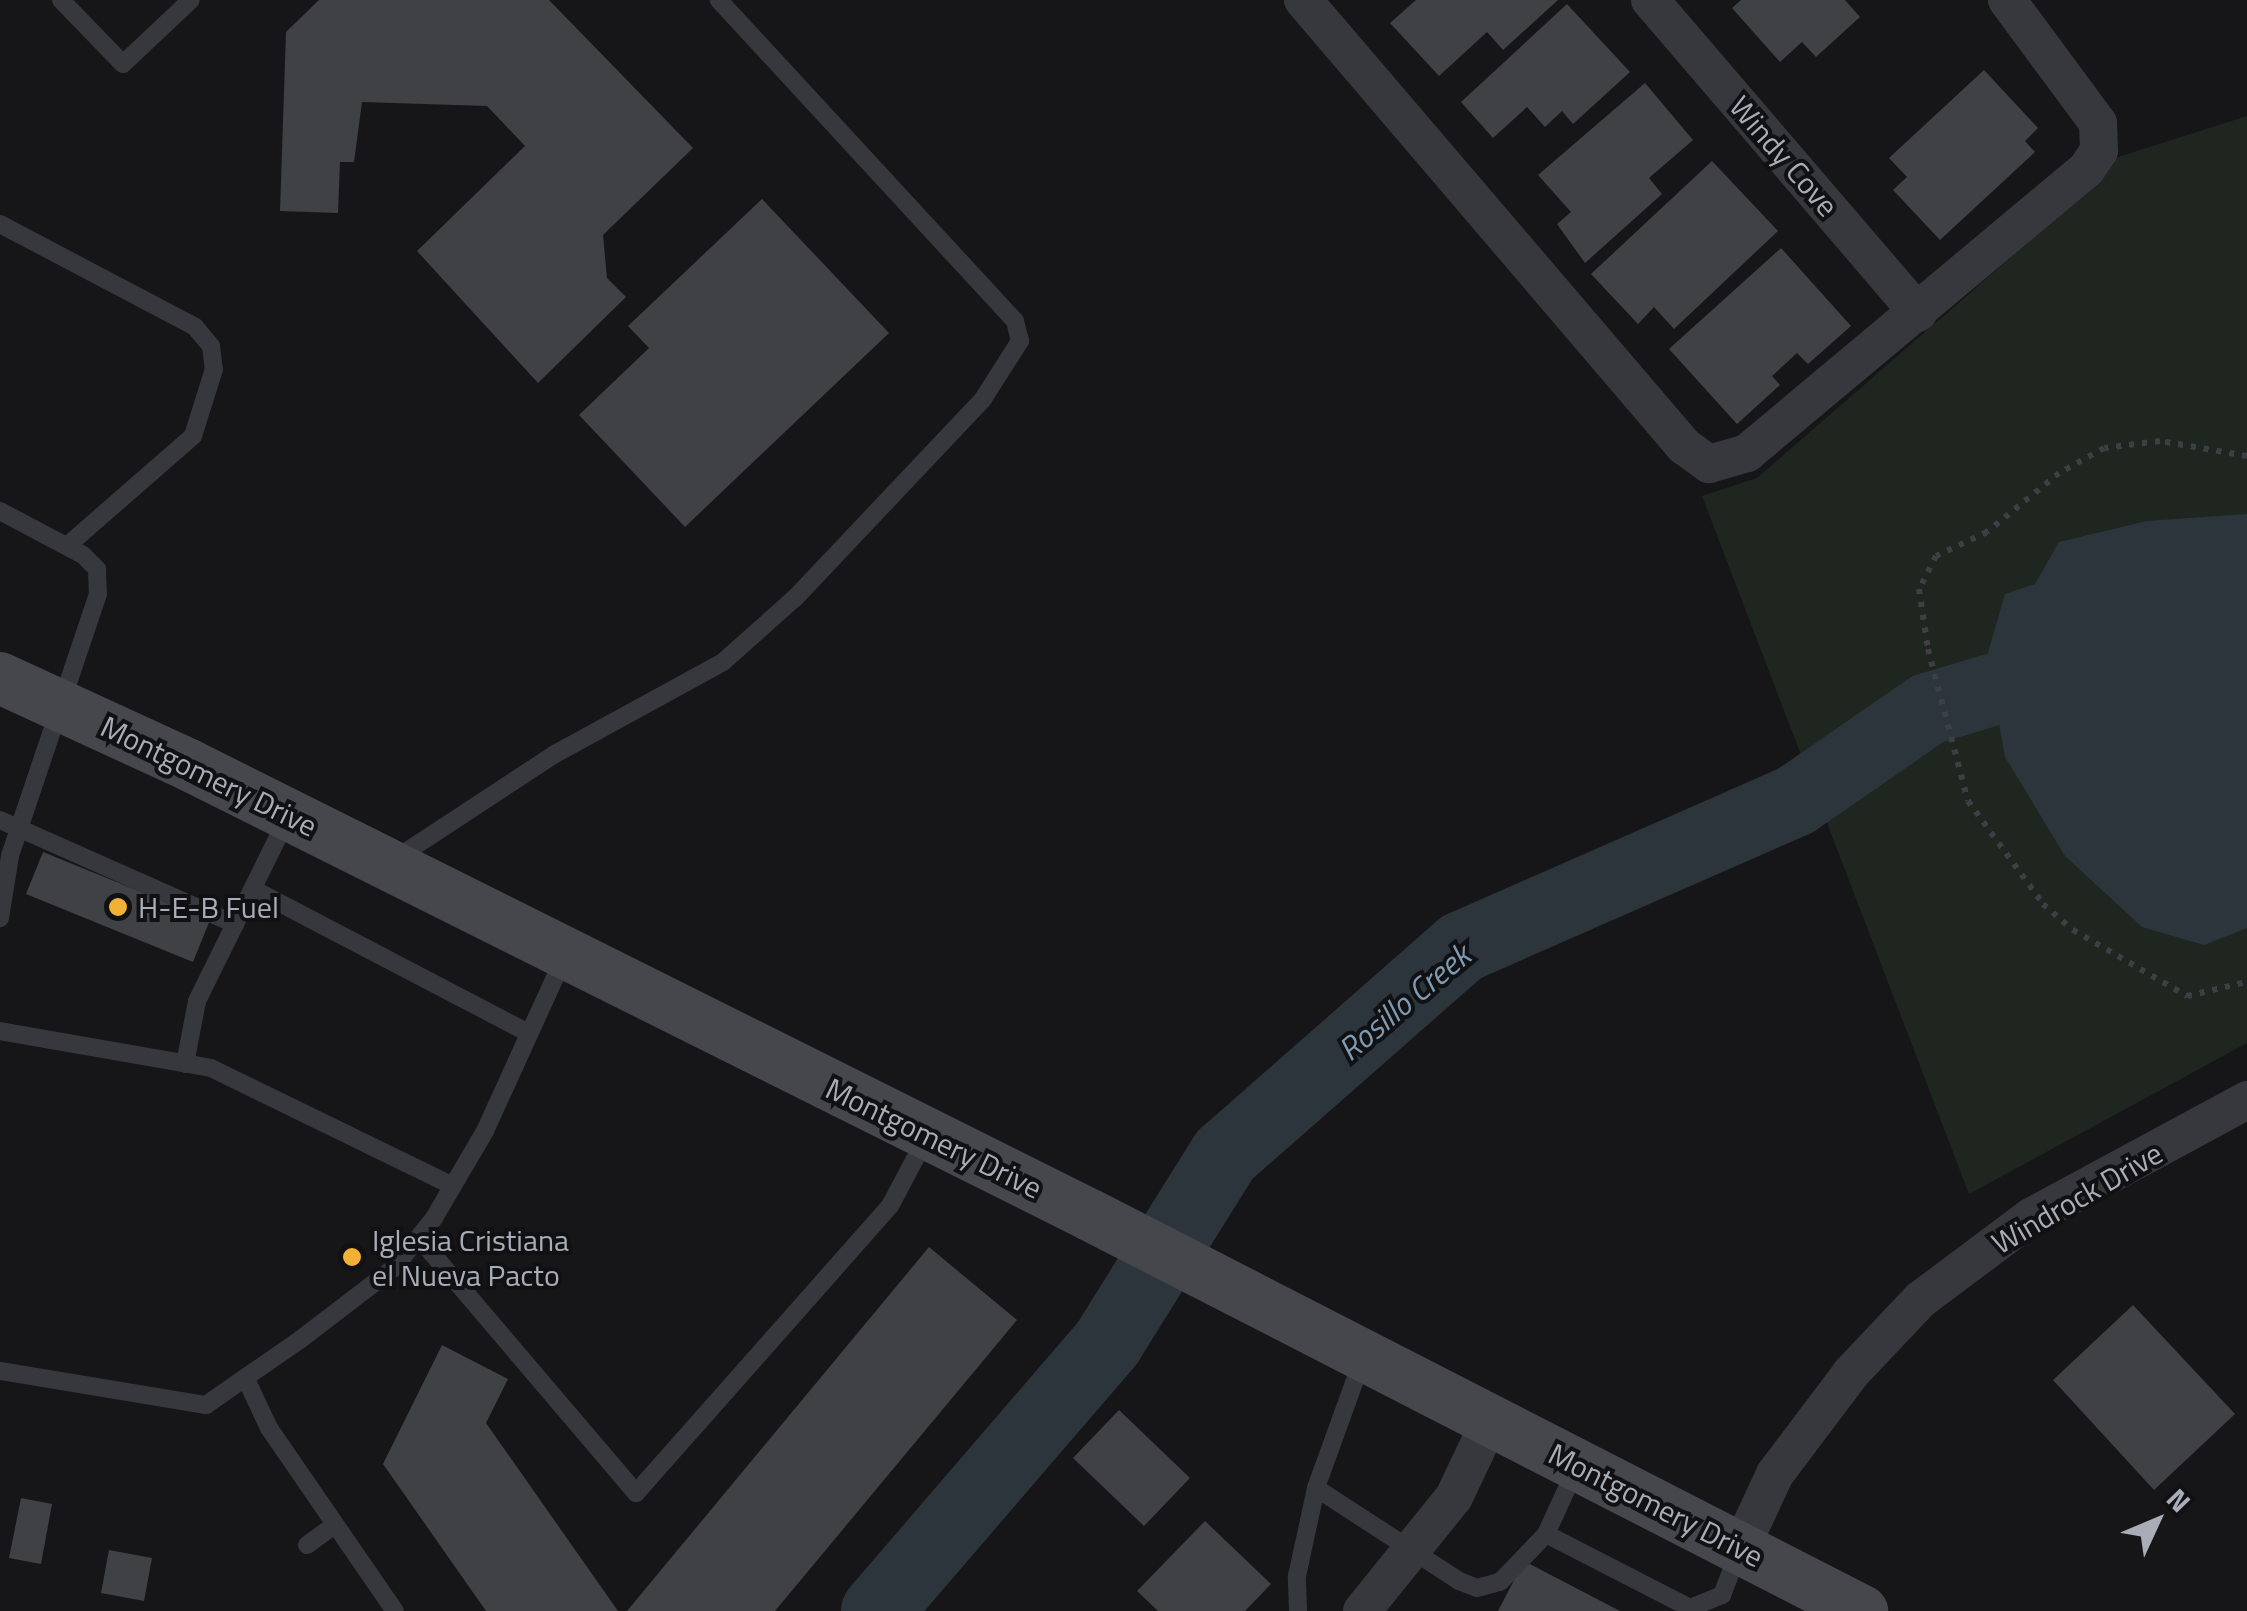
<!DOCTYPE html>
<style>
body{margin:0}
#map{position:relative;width:2247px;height:1611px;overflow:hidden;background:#161618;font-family:"Titillium Web",sans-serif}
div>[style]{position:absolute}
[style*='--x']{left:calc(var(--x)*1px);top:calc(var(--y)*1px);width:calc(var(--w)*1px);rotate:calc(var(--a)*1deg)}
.green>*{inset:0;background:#1e261f}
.water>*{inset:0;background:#2c353c}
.river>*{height:72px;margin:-36px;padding:0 36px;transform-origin:36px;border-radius:36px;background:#2c353c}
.building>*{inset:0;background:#404145}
.path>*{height:6px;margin-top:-3px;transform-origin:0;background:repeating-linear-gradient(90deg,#3d3f44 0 5px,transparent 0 13px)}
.service>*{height:18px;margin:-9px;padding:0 9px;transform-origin:9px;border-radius:9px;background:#37383d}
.minor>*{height:38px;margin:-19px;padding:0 19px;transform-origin:19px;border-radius:19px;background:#37383d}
.secondary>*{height:52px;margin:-26px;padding:0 26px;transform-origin:26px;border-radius:26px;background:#45474d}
.dots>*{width:28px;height:28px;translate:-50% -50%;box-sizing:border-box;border:5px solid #111113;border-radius:50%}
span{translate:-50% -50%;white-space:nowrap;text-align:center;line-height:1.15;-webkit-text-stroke:8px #111113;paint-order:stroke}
.street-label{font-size:30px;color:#a8adb8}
.poi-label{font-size:30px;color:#a8adb8}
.left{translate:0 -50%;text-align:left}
.water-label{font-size:32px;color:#7f9bb3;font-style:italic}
.north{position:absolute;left:2107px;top:1471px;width:100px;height:100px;-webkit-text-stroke:8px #111113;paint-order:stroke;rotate:46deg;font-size:28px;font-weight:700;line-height:40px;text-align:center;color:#a8adb8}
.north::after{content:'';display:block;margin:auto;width:35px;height:45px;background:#a8adb8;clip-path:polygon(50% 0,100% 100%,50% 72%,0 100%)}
</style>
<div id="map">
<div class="green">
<i style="clip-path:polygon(2247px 116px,2247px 1043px,1969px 1194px,1702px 496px,1757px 478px,2092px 187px,2112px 159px)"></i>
</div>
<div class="water">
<i style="clip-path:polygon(2247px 514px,2247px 928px,2204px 945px,2142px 927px,2065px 856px,2005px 757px,1987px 656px,2005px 594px,2035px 584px,2059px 542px,2147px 521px)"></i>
</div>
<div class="river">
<i style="--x:877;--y:1611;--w:355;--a:-49.3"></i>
<i style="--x:1108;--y:1342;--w:221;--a:-58"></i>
<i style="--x:1225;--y:1155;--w:315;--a:-41.3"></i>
<i style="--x:1462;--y:947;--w:364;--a:-23.7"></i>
<i style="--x:1795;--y:801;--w:162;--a:-34.7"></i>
<i style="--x:1928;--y:709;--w:66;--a:-16.8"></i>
<i style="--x:1991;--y:690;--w:261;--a:-10.8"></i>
</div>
<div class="building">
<i style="clip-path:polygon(319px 0,549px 0,693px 148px,603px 235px,607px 278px,626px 297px,538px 383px,417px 251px,525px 146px,487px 106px,362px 102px,354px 162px,340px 162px,338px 213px,280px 211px,286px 32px)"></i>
<i style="clip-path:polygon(1416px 0,1558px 0,1503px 50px,1487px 32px,1439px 76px,1390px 23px)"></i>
<i style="clip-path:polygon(1741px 0,1845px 0,1860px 17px,1816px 57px,1802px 42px,1780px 62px,1732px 8px)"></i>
<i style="clip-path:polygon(1567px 4px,1630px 72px,1573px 124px,1562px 111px,1545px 127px,1527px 107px,1493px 138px,1461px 102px)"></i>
<i style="clip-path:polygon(1984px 70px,2038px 128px,2025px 141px,2035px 152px,1940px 240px,1893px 190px,1907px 177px,1889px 158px)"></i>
<i style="clip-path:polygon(1645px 83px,1693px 140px,1649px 178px,1662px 194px,1585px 263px,1557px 224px,1571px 212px,1538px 175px)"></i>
<i style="clip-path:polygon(1712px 161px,1778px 231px,1674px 329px,1654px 307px,1638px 324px,1591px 274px)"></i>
<i style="clip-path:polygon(762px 199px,889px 333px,685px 527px,579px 415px,649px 348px,628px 326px)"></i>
<i style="clip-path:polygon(1781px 248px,1851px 326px,1808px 364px,1797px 353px,1772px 376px,1780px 385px,1737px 424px,1669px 349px)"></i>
<i style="clip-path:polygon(43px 852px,210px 920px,193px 962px,26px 894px)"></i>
<i style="clip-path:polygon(929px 1247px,1017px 1320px,775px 1611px,627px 1611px)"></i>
<i style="clip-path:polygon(2133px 1305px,2235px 1414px,2154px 1490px,2053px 1380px)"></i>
<i style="clip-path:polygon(442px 1345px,508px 1379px,486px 1423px,618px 1611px,486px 1611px,383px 1464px)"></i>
<i style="clip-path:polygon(1119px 1410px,1190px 1478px,1144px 1526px,1073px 1458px)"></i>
<i style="clip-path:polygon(21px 1498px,52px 1504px,41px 1564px,9px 1558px)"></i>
<i style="clip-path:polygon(1205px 1521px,1271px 1584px,1245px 1611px,1158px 1611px,1137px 1591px)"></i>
<i style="clip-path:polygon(109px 1550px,152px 1558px,144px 1601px,101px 1593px)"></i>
<i style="clip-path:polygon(1524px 1561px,1620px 1611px,1498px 1611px)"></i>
</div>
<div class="path">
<i style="--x:2247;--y:456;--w:88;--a:-170.2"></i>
<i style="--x:2160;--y:441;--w:56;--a:172.9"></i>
<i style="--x:2104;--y:448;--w:51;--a:150.9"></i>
<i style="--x:2059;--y:473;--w:93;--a:140.7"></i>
<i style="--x:1987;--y:532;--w:56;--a:154.8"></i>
<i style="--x:1936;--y:556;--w:37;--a:117"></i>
<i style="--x:1919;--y:589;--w:61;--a:81.5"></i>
<i style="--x:1928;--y:649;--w:157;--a:75.3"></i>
<i style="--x:1968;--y:801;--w:127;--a:53.9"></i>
<i style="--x:2043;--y:904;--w:40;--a:41"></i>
<i style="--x:2073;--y:930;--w:132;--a:30.1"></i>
<i style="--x:2187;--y:996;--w:62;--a:-13.1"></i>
</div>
<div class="service">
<i style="--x:61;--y:0;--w:89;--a:45.9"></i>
<i style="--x:123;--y:64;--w:93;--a:-43.3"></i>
<i style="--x:0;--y:224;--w:221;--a:27.8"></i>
<i style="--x:195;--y:327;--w:25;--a:50"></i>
<i style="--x:211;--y:346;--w:23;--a:83"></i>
<i style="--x:214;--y:369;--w:70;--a:107.4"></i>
<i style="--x:193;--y:436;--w:167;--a:138.9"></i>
<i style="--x:0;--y:511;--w:94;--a:27.9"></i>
<i style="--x:83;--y:555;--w:20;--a:45"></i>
<i style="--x:97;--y:569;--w:25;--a:88"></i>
<i style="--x:98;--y:594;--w:276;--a:108.6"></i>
<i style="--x:10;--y:856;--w:63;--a:99.2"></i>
<i style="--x:0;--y:820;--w:257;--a:23.9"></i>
<i style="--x:392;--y:861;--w:195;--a:-33.3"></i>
<i style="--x:555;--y:754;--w:192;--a:-28.7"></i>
<i style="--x:723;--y:662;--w:98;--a:-41.7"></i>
<i style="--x:796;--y:597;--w:272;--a:-46.6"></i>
<i style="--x:983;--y:399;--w:69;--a:-57.5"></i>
<i style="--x:1020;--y:341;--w:21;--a:-104"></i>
<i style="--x:1015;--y:321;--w:437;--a:-132.7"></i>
<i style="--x:253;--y:889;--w:311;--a:27.6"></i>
<i style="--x:0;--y:1031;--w:214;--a:9.9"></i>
<i style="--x:211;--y:1068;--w:269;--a:26"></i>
<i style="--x:185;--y:1064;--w:64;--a:-79.2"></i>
<i style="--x:197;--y:1001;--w:201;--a:-63.7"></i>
<i style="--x:419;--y:1238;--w:335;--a:49.6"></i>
<i style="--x:636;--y:1493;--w:383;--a:-48.5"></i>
<i style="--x:890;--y:1206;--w:79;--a:-62.1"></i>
<i style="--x:1363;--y:1358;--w:138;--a:109.9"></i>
<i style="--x:1316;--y:1488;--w:171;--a:33"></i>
<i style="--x:1459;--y:1581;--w:19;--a:21"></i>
<i style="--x:1477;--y:1588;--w:24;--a:-15"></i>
<i style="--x:1500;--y:1582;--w:66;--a:-46.2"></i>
<i style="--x:1546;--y:1534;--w:69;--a:-65.3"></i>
<i style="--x:0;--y:1371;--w:209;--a:9.4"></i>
<i style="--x:206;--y:1405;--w:116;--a:-34.8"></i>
<i style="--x:301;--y:1339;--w:117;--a:-37.4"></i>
<i style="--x:394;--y:1268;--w:64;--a:-51.3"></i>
<i style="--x:434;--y:1218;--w:101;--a:-59.6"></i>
<i style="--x:485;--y:1131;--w:190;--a:-65.5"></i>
<i style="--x:246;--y:1379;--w:54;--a:64.9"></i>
<i style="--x:269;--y:1428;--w:222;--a:55.5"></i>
<i style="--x:1546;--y:1534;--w:162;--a:27.2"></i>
<i style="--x:1690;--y:1608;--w:35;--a:-22"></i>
<i style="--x:1722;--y:1595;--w:47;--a:-68.9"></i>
<i style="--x:307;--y:1545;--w:34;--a:-36"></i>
<i style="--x:1298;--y:1611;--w:35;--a:-92"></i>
<i style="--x:1297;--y:1576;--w:90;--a:-77.8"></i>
</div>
<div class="minor">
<i style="--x:1303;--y:0;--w:587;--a:49.49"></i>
<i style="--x:1684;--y:446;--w:31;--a:36"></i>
<i style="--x:1709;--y:464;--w:40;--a:-16"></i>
<i style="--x:1747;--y:453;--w:442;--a:-39.9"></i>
<i style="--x:2086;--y:170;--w:23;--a:-56"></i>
<i style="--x:2099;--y:151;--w:28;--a:-92"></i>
<i style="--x:2098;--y:123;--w:153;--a:-126.5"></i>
<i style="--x:1650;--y:0;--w:412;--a:49.4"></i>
<i style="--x:1741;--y:1547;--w:81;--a:-65"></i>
<i style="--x:1775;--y:1474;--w:126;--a:-53"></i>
<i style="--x:1851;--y:1373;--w:100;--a:-46.6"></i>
<i style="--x:1920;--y:1300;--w:139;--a:-36.8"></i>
<i style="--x:2031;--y:1217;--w:246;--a:-28.4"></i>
<i style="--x:1362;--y:1611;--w:146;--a:-51.1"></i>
<i style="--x:1454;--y:1497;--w:84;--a:-64.7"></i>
</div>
<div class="secondary">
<i style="--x:0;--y:678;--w:208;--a:24.7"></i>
<i style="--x:189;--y:765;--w:1007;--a:26.54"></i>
<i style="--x:1090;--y:1215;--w:868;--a:27.16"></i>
</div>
<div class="dots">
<i style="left:118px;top:907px;background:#f2b134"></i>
<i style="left:352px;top:1257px;background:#f2b134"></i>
</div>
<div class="street-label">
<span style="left:1784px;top:156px;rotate:49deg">Windy Cove</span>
<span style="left:209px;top:776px;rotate:26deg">Montgomery Drive</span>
<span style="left:934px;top:1138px;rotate:26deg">Montgomery Drive</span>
<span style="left:2077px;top:1198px;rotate:-30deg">Windrock Drive</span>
<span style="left:1656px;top:1505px;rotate:27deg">Montgomery Drive</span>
</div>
<div class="poi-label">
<span class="left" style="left:138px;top:907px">H-E-B Fuel</span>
<span class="left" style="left:372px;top:1257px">Iglesia Cristiana<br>el Nueva Pacto</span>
</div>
<div class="water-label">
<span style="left:1404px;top:1002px;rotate:-40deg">Rosillo Creek</span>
</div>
<div class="north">N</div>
</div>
